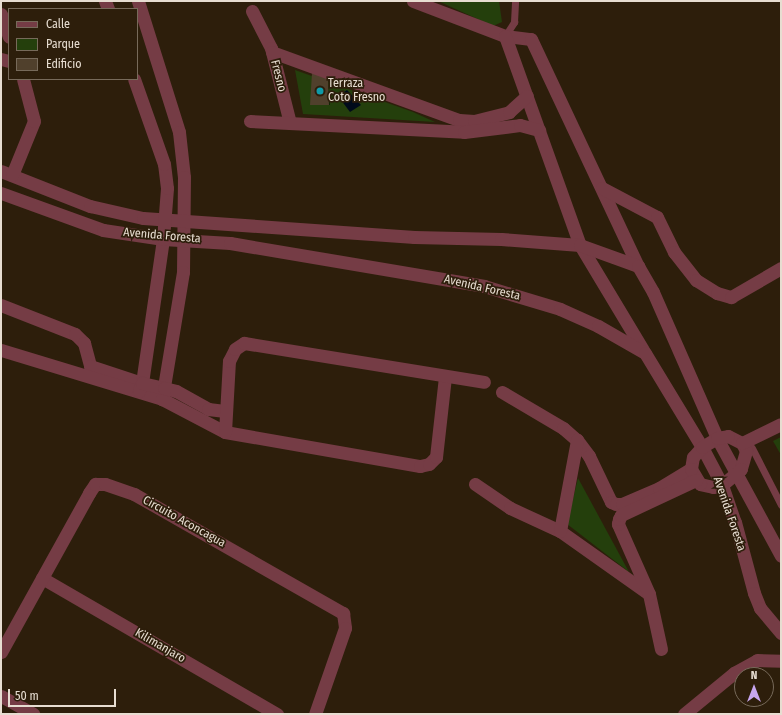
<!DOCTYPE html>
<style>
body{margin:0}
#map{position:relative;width:782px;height:715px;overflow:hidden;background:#2d1e0b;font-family:"Fira Sans Condensed",sans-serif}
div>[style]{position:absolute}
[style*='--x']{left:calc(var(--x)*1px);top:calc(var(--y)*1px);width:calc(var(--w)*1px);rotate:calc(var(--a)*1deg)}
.green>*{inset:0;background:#243f0c}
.water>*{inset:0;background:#000b1b}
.shadow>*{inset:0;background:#0007}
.building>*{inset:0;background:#50402c}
.lane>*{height:7px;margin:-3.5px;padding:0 3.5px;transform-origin:3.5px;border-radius:3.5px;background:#753c45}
.street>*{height:13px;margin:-6.5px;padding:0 6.5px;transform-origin:6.5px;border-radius:6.5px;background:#753c45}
.dots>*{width:11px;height:11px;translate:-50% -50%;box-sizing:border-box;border:2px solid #2d1e0b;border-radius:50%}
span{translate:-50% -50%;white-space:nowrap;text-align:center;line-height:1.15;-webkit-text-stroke:3.5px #2d1e0b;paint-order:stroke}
.street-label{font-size:12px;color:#e7ddd1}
.poi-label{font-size:12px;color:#e7ddd1}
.left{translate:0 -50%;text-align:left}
.frame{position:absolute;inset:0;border:2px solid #e7ddd1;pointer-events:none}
.legend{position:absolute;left:8px;top:8px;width:130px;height:72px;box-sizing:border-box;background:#2d1e0b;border:1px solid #776a5a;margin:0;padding:5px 7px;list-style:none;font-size:12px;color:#e7ddd1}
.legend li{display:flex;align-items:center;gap:8px;height:20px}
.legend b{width:20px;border:1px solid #776a5a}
.north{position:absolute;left:734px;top:667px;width:40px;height:40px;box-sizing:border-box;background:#2d1e0b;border:1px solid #776a5a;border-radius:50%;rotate:0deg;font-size:11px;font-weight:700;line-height:16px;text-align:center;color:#e7ddd1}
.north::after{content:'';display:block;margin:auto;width:14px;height:18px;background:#c7a6ef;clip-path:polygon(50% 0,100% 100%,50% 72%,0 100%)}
.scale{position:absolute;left:8px;top:689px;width:108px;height:18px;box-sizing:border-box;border:2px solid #e7ddd1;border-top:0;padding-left:5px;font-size:12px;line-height:14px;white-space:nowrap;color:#e7ddd1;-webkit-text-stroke:3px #2d1e0b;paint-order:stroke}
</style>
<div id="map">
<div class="green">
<i style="clip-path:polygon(438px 1px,499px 1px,502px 22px,493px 26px)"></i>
<i style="clip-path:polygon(295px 70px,413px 112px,435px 122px,303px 114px)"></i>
<i style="clip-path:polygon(781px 437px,781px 455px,773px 441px)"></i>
<i style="clip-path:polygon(578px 478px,629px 572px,567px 524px)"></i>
</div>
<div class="water">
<i style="clip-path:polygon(347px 90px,361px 105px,350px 112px,338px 96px)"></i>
</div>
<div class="shadow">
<i style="clip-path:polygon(328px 79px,330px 105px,311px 105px)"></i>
</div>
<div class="building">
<i style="clip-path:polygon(312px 73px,328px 78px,329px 105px,310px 105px)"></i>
</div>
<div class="lane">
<i style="--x:505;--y:36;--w:17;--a:-57"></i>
<i style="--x:514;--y:22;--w:21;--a:-87"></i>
<i style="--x:752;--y:448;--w:64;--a:63"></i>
</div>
<div class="street">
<i style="--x:105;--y:1;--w:9;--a:69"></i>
<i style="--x:138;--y:1;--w:137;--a:72.6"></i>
<i style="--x:179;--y:132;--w:45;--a:83.7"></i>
<i style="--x:184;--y:177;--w:95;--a:90.6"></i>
<i style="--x:183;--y:272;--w:129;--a:99.4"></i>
<i style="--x:413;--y:1;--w:98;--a:20.8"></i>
<i style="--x:505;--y:36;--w:26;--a:7"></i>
<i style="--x:531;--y:39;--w:251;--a:64.8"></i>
<i style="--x:252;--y:11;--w:42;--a:62.8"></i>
<i style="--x:271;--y:48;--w:77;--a:75.8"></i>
<i style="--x:1;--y:14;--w:24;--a:71"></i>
<i style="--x:505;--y:36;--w:222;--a:70.3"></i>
<i style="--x:580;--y:245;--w:122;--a:59"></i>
<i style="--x:272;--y:52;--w:199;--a:20"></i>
<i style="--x:459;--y:120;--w:15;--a:4"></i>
<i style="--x:474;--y:121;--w:36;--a:-14"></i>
<i style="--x:509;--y:112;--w:24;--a:-42"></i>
<i style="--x:1;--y:59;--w:8;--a:14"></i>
<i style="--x:250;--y:121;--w:214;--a:2.9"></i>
<i style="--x:464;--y:132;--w:56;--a:-7.1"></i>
<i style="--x:520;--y:125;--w:20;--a:15"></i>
<i style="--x:1;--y:171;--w:96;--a:21.5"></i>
<i style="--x:90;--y:206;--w:54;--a:12.8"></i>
<i style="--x:143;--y:218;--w:272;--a:4"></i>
<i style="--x:414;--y:237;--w:87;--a:1.3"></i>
<i style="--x:501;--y:239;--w:79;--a:4.3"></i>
<i style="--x:580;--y:245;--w:62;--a:19.9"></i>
<i style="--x:638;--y:266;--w:30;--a:60"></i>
<i style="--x:653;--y:292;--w:159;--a:66.3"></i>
<i style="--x:717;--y:438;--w:134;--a:61.5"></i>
<i style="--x:12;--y:175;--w:58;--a:-67.8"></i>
<i style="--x:34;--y:121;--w:43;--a:-104.7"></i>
<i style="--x:602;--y:188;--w:62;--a:27.8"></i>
<i style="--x:657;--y:217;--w:39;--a:64"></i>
<i style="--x:674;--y:252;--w:36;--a:52"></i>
<i style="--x:696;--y:280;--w:25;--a:32"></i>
<i style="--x:717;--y:293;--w:15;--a:16"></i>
<i style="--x:731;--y:297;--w:58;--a:-30.1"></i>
<i style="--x:1;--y:193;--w:109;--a:19.9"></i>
<i style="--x:103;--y:230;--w:61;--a:8.5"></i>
<i style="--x:163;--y:239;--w:67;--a:3.4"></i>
<i style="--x:230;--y:243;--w:258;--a:9.6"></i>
<i style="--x:484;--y:286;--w:79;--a:16.8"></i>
<i style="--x:560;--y:309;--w:42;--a:24.1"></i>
<i style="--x:598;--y:326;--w:54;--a:29.9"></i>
<i style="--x:645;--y:353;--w:110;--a:58.8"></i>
<i style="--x:702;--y:447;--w:43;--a:62.2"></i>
<i style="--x:722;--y:485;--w:39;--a:71"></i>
<i style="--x:735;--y:522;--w:73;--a:75"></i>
<i style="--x:754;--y:593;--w:16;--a:68"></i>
<i style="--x:760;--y:608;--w:33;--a:50"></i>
<i style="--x:1;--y:305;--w:79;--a:21.4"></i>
<i style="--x:75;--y:334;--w:13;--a:45"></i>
<i style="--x:84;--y:343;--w:24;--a:75"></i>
<i style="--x:90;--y:366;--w:55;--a:18.1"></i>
<i style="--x:142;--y:383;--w:146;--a:-81.7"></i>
<i style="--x:163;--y:239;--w:51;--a:-85.5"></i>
<i style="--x:167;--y:188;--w:24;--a:-97"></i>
<i style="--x:164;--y:164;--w:90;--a:-109.4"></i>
<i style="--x:1;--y:350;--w:168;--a:16.9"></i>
<i style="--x:162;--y:399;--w:71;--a:27.6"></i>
<i style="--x:225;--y:432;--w:198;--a:9.9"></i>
<i style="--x:420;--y:466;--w:9;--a:-13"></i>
<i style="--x:429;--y:464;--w:10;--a:-45"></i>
<i style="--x:436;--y:457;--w:81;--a:-83.6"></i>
<i style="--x:139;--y:391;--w:9;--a:-69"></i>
<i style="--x:142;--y:383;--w:23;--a:13"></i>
<i style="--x:164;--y:388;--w:12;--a:14"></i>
<i style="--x:176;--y:391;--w:37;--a:29"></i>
<i style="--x:208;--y:409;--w:17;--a:7"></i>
<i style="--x:502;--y:392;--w:71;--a:30.5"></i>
<i style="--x:563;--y:428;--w:18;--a:41"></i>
<i style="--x:577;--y:440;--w:20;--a:53"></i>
<i style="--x:589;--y:456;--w:51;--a:64.4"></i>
<i style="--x:611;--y:502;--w:5;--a:22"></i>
<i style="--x:616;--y:504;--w:6;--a:0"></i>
<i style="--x:622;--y:504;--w:40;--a:-23.4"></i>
<i style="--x:659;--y:488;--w:37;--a:-31"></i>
<i style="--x:225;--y:432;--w:71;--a:-86.8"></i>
<i style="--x:229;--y:361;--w:13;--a:-63"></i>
<i style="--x:235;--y:349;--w:11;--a:-34"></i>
<i style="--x:244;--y:343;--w:243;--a:9.2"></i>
<i style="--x:728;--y:436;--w:16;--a:27"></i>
<i style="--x:742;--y:443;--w:9;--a:63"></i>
<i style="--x:746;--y:451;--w:19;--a:106"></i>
<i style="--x:741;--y:469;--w:25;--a:140"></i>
<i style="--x:722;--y:485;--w:9;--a:167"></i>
<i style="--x:713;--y:487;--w:13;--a:-167"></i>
<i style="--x:700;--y:484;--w:17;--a:-121"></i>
<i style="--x:691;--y:469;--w:12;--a:-81"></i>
<i style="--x:693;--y:457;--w:13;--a:-48"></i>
<i style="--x:702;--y:447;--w:17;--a:-31"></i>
<i style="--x:717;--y:438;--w:11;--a:-10"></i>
<i style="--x:742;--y:443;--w:43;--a:-26"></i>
<i style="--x:475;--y:484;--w:42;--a:34.4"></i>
<i style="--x:510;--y:508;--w:55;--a:24.7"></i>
<i style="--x:560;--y:531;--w:109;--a:35.3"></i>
<i style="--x:560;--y:531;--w:93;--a:-79.4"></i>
<i style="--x:42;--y:578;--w:272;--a:30.1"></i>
<i style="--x:661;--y:649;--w:56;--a:-102.3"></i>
<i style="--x:649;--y:594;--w:77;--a:-113.9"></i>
<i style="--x:618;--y:524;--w:5;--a:-79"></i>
<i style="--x:619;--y:519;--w:4;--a:-63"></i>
<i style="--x:621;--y:515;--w:83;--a:-25"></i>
<i style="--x:1;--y:652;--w:182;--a:-61"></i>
<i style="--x:89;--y:493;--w:11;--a:-56"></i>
<i style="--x:95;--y:484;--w:10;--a:0"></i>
<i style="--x:105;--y:484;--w:31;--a:19"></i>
<i style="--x:134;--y:494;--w:241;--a:29.7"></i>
<i style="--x:343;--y:613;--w:15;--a:82"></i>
<i style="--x:345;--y:628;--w:91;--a:109.2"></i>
<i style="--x:1;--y:696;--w:37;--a:29"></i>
<i style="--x:684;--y:714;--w:65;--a:-39.4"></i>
<i style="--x:734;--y:673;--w:26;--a:-29"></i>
<i style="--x:757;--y:660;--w:24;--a:2"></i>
</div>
<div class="dots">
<i style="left:320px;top:91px;background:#0f9aa8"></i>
</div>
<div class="street-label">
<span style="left:278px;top:76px;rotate:76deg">Fresno</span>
<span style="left:162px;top:236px;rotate:5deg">Avenida Foresta</span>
<span style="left:482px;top:288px;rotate:13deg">Avenida Foresta</span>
<span style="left:729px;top:514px;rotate:71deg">Avenida Foresta</span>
<span style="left:184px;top:522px;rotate:29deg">Circuito Aconcagua</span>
<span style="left:160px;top:646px;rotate:30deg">Kilimanjaro</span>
</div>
<div class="poi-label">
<span class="left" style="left:328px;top:91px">Terraza<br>Coto Fresno</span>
</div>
<div class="frame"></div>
<ul class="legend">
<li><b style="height:5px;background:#753c45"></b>Calle</li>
<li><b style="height:11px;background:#243f0c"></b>Parque</li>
<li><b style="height:11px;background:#50402c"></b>Edificio</li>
</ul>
<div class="north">N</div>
<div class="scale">50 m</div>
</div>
